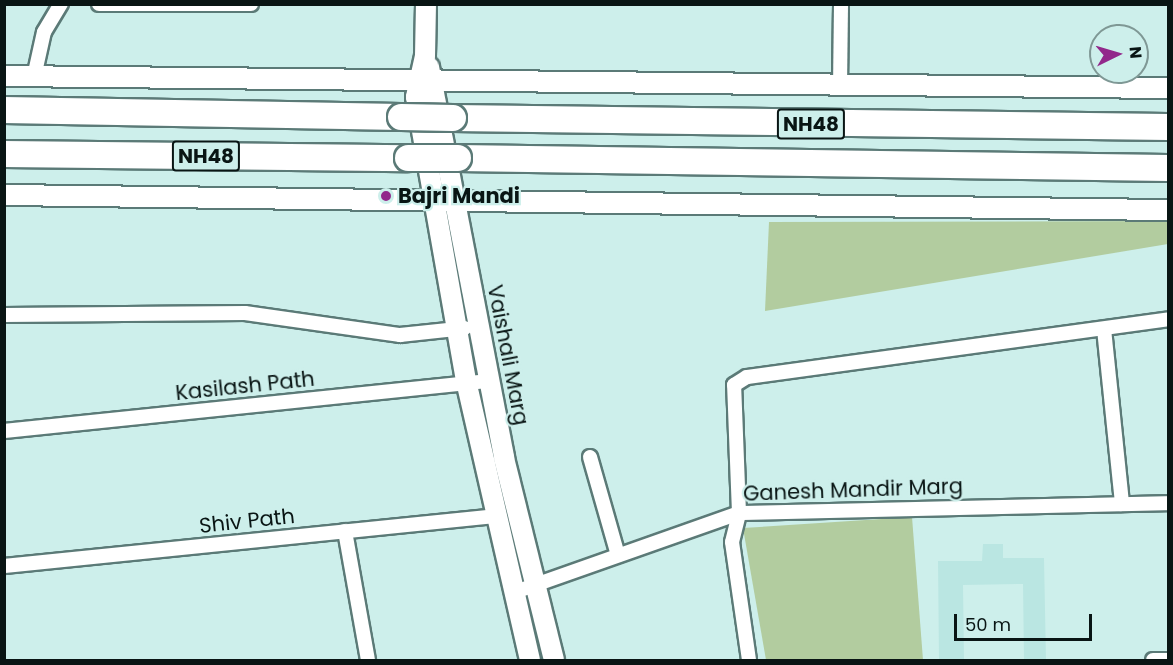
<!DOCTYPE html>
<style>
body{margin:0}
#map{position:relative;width:1173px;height:665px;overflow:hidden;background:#cdefeb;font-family:Poppins,sans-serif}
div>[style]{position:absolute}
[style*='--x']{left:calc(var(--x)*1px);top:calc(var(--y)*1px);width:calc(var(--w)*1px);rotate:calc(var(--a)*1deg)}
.built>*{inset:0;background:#bae6e2}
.green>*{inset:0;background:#b2cc9f}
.roads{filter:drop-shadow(2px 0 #5b7a77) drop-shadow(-2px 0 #5b7a77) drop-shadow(0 2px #5b7a77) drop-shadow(0 -2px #5b7a77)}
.street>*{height:14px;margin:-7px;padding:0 7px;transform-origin:7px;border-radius:7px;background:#fff}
.secondary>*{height:20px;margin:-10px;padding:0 10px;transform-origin:10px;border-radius:10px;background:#fff}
.highway>*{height:26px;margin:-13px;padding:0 13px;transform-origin:13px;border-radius:13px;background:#fff}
.bridges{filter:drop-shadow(2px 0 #5b7a77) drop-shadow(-2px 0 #5b7a77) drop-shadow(0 2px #5b7a77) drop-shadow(0 -2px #5b7a77)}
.highway-bridge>*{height:26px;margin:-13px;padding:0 13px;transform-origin:13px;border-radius:13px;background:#fff}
.dots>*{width:16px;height:16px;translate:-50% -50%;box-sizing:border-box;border:3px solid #cdefeb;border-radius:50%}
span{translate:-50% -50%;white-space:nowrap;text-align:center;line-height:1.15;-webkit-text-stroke:4.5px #cdefeb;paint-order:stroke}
.shield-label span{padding:2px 4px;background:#cdefeb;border:2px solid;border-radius:4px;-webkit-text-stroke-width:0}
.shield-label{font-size:20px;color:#091514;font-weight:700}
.poi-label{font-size:21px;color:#091514;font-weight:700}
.left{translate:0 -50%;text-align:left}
.street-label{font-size:21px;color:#091514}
.frame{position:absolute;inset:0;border:6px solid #091514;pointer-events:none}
.north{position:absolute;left:1089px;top:24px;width:60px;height:60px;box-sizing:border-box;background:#cdefeb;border:2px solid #7f9895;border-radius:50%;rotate:85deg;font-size:16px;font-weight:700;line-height:24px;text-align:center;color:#091514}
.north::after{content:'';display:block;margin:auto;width:21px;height:27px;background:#92288b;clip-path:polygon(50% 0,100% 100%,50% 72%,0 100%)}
.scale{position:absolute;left:954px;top:614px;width:138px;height:27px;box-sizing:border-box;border:3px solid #091514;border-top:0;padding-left:8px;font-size:18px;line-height:21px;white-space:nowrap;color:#091514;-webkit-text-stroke:4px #cdefeb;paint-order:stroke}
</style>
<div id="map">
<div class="built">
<i style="clip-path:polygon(983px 544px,1003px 544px,1003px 558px,1044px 558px,1046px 660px,1024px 660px,1023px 584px,963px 585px,964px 660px,939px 660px,938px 561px,982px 561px)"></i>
</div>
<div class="green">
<i style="clip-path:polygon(1168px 221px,1168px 244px,765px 311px,769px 222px)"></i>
<i style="clip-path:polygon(912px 517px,923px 660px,766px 660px,743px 528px)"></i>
</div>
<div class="roads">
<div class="street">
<i style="--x:99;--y:4;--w:152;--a:0"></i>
<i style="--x:34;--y:77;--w:46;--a:-77.5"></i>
<i style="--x:44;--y:32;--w:33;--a:-59"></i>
<i style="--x:840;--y:87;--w:83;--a:-89.3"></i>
<i style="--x:4;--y:315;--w:241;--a:-0.5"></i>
<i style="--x:245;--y:313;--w:157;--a:8.1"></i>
<i style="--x:400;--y:335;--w:65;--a:-6.1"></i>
<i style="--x:1104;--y:329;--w:176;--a:84.1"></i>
<i style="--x:4;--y:431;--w:488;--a:-5.9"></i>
<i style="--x:590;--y:457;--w:102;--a:74.1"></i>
<i style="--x:345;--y:531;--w:131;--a:79.9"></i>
<i style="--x:4;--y:566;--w:494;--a:-5.8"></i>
<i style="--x:515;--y:592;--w:238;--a:-19.4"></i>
<i style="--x:739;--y:513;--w:429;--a:-1.3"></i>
<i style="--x:749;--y:660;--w:119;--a:-98.2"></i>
<i style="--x:732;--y:542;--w:30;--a:-76"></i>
<i style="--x:739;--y:513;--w:128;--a:-92.2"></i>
<i style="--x:734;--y:385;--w:15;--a:-32"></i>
<i style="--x:747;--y:377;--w:425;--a:-7.8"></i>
<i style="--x:1153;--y:660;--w:15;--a:0"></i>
</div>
<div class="secondary">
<i style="--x:426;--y:4;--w:52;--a:91.1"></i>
<i style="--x:425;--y:56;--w:42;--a:102.4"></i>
<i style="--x:416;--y:97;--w:292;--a:80"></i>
<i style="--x:467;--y:385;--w:282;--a:77.1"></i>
<i style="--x:429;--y:67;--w:398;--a:79.1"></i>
<i style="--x:504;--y:458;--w:208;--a:76.1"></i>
<i style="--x:4;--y:76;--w:1164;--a:0.59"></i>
<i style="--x:4;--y:195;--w:1164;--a:0.74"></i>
</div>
<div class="highway">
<i style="--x:4;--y:110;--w:397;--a:1"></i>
<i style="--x:453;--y:118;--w:715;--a:0.72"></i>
<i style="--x:4;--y:154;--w:404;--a:0.6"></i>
<i style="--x:458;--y:158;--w:710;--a:0.81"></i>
</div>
</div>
<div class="bridges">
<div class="highway-bridge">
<i style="--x:401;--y:117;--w:52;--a:1.1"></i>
<i style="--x:408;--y:158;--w:50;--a:0"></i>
</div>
</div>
<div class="dots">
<i style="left:386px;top:196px;background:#92288b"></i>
</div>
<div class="shield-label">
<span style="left:811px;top:124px">NH48</span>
<span style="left:206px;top:156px">NH48</span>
</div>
<div class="poi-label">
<span class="left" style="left:398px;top:196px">Bajri Mandi</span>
</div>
<div class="street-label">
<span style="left:508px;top:355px;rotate:79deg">Vaishali Marg</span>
<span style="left:245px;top:386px;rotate:-6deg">Kasilash Path</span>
<span style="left:853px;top:490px;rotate:-2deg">Ganesh Mandir Marg</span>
<span style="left:247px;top:521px;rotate:-6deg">Shiv Path</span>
</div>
<div class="frame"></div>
<div class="north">N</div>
<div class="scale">50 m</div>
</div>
